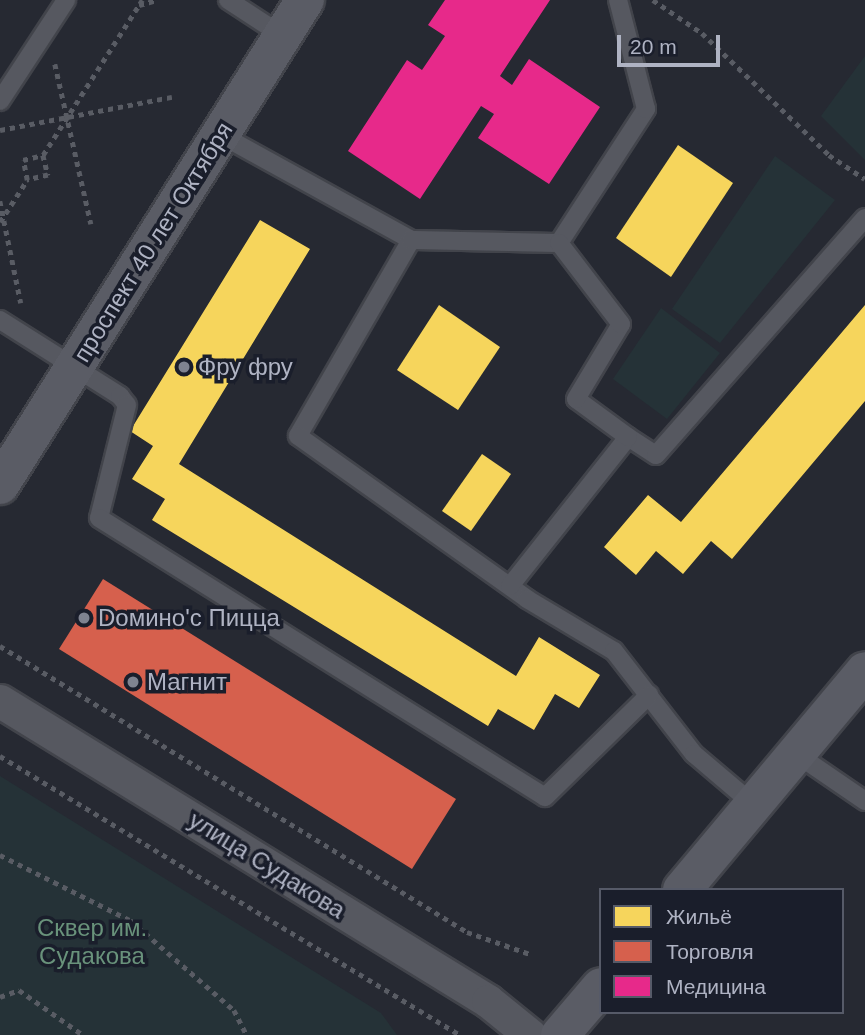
<!DOCTYPE html>
<meta charset="utf-8">
<style>
body{margin:0}
#map{position:relative;width:865px;height:1035px;overflow:hidden;background:#262932;font-family:Arial,sans-serif}
div>[style]{position:absolute}
[style*='--x']{left:calc(var(--x)*1px);top:calc(var(--y)*1px);width:calc(var(--w)*1px);rotate:calc(var(--a)*1deg)}
.green>*{inset:0;background:#253237}
.homes>*{inset:0;background:#f6d55c}
.shops>*{inset:0;background:#d6604d}
.health>*{inset:0;background:#e7298a}
.path>*{height:4.5px;margin-top:-2.25px;transform-origin:0;background:repeating-linear-gradient(90deg,#595c64 0 5px,transparent 0 10px)}
.roads{filter:drop-shadow(2px 0 #42444b) drop-shadow(-2px 0 #42444b) drop-shadow(0 2px #42444b) drop-shadow(0 -2px #42444b)}
.lane>*{height:18px;margin:-9px;padding:0 9px;transform-origin:9px;border-radius:9px;background:#565860}
.street>*{height:33px;margin:-16.5px;padding:0 16.5px;transform-origin:16.5px;border-radius:16.5px;background:#565860}
.secondary>*{height:38px;margin:-19px;padding:0 19px;transform-origin:19px;border-radius:19px;background:#5a5c65}
.dots>*{width:19px;height:19px;translate:-50% -50%;box-sizing:border-box;border:4px solid #1a1e2b;border-radius:50%}
span{translate:-50% -50%;white-space:nowrap;text-align:center;line-height:1.15;-webkit-text-stroke:7px #1a1e2b;paint-order:stroke}
.street-label{font-size:24px;color:#afb3c3}
.poi-label{font-size:24px;color:#afb3c3}
.left{translate:0 -50%;text-align:left}
.park-label{font-size:24px;color:#69927b}
.legend{position:absolute;left:599px;top:888px;width:245px;height:126px;box-sizing:border-box;background:#1a1e2b;border:2px solid #565a68;margin:0;padding:9px 12px;list-style:none;font-size:21px;color:#afb3c3}
.legend li{display:flex;align-items:center;gap:14px;height:35px}
.legend b{width:35px;border:2px solid #565a68}
.scale{position:absolute;left:617px;top:35px;width:103px;height:32px;box-sizing:border-box;border:4px solid #afb3c3;border-top:0;padding-left:9px;font-size:21px;line-height:24px;white-space:nowrap;color:#afb3c3;-webkit-text-stroke:5px #1a1e2b;paint-order:stroke}
</style>
<div id="map">
<div class="green">
<i style="clip-path:polygon(865px 56px,865px 160px,821px 116px)"></i>
<i style="clip-path:polygon(775px 156px,835px 200px,720px 343px,672px 309px)"></i>
<i style="clip-path:polygon(661px 308px,720px 353px,667px 419px,613px 379px)"></i>
<i style="clip-path:polygon(0 776px,381px 1013px,397px 1035px,0 1035px)"></i>
</div>
<div class="homes">
<i style="clip-path:polygon(678px 145px,733px 183px,671px 277px,616px 238px)"></i>
<i style="clip-path:polygon(260px 220px,310px 249px,179px 464px,516px 676px,539px 637px,600px 675px,579px 708px,555px 694px,534px 730px,498px 709px,488px 726px,152px 520px,165px 499px,132px 479px,153px 446px,130px 431px)"></i>
<i style="clip-path:polygon(439px 305px,500px 347px,458px 410px,397px 370px)"></i>
<i style="clip-path:polygon(865px 305px,865px 401px,732px 559px,711px 541px,683px 574px,656px 551px,636px 575px,604px 547px,648px 495px,681px 522px)"></i>
<i style="clip-path:polygon(482px 454px,511px 474px,471px 531px,442px 511px)"></i>
</div>
<div class="shops">
<i style="clip-path:polygon(103px 579px,456px 799px,412px 869px,59px 649px)"></i>
</div>
<div class="health">
<i style="clip-path:polygon(445px 0,550px 0,500px 76px,512px 85px,529px 59px,600px 107px,549px 184px,478px 138px,494px 114px,481px 106px,420px 199px,348px 151px,407px 60px,422px 70px,445px 36px,428px 25px)"></i>
</div>
<div class="path">
<i style="--x:653;--y:0;--w:59;--a:34"></i>
<i style="--x:702;--y:33;--w:176;--a:43.8"></i>
<i style="--x:829;--y:155;--w:43;--a:33.7"></i>
<i style="--x:139;--y:5;--w:19;--a:-16"></i>
<i style="--x:55;--y:64;--w:164;--a:77.3"></i>
<i style="--x:0;--y:130;--w:175;--a:-10.9"></i>
<i style="--x:43;--y:155;--w:21;--a:76"></i>
<i style="--x:48;--y:175;--w:22;--a:167"></i>
<i style="--x:27;--y:180;--w:20;--a:-101"></i>
<i style="--x:23;--y:160;--w:21;--a:-14"></i>
<i style="--x:43;--y:155;--w:184;--a:-57.4"></i>
<i style="--x:0;--y:201;--w:104;--a:78.4"></i>
<i style="--x:0;--y:222;--w:50;--a:-57.3"></i>
<i style="--x:0;--y:646;--w:548;--a:31.48"></i>
<i style="--x:467;--y:932;--w:67;--a:19.2"></i>
<i style="--x:0;--y:756;--w:538;--a:31.24"></i>
<i style="--x:0;--y:855;--w:145;--a:26.6"></i>
<i style="--x:130;--y:920;--w:138;--a:40.9"></i>
<i style="--x:234;--y:1010;--w:28;--a:63"></i>
<i style="--x:0;--y:997;--w:20;--a:-20"></i>
<i style="--x:19;--y:990;--w:78;--a:35.1"></i>
</div>
<div class="roads">
<div class="lane">
<i style="--x:228;--y:0;--w:66;--a:33.2"></i>
<i style="--x:0;--y:101;--w:121;--a:-56.8"></i>
<i style="--x:221;--y:135;--w:217;--a:28.9"></i>
<i style="--x:411;--y:240;--w:226;--a:120"></i>
<i style="--x:298;--y:436;--w:281;--a:35.4"></i>
<i style="--x:527;--y:599;--w:101;--a:30.9"></i>
<i style="--x:614;--y:651;--w:130;--a:52.2"></i>
<i style="--x:694;--y:754;--w:77;--a:40.3"></i>
<i style="--x:411;--y:240;--w:148;--a:1.2"></i>
<i style="--x:559;--y:243;--w:160;--a:-57"></i>
<i style="--x:646;--y:109;--w:113;--a:-104.4"></i>
<i style="--x:0;--y:320;--w:142;--a:32.3"></i>
<i style="--x:120;--y:396;--w:11;--a:52"></i>
<i style="--x:127;--y:405;--w:116;--a:103.9"></i>
<i style="--x:99;--y:518;--w:526;--a:32.03"></i>
<i style="--x:545;--y:797;--w:146;--a:-44.4"></i>
<i style="--x:628;--y:437;--w:33;--a:33"></i>
<i style="--x:656;--y:455;--w:316;--a:-48.6"></i>
<i style="--x:510;--y:586;--w:190;--a:-51.6"></i>
<i style="--x:628;--y:437;--w:64;--a:-143.8"></i>
<i style="--x:576;--y:399;--w:87;--a:-59"></i>
<i style="--x:621;--y:324;--w:102;--a:-127.4"></i>
<i style="--x:795;--y:753;--w:85;--a:34.4"></i>
</div>
<div class="street">
<i style="--x:0;--y:701;--w:573;--a:31.58"></i>
<i style="--x:488;--y:1001;--w:54;--a:39"></i>
</div>
<div class="secondary">
<i style="--x:0;--y:485;--w:573;--a:-57.84"></i>
<i style="--x:682;--y:890;--w:285;--a:-50.1"></i>
<i style="--x:560;--y:1035;--w:63;--a:-49.5"></i>
</div>
</div>
<div class="dots">
<i style="left:184px;top:367px;background:#7f8390"></i>
<i style="left:84px;top:618px;background:#7f8390"></i>
<i style="left:133px;top:682px;background:#7f8390"></i>
</div>
<div class="street-label">
<span style="left:153px;top:242px;rotate:-58deg">проспект 40 лет Октября</span>
<span style="left:267px;top:865px;rotate:32deg">улица Судакова</span>
</div>
<div class="poi-label">
<span class="left" style="left:198px;top:367px">Фру фру</span>
<span class="left" style="left:98px;top:618px">Dомино'с Пицца</span>
<span class="left" style="left:147px;top:682px">Магнит</span>
</div>
<div class="park-label">
<span style="left:92px;top:942px">Сквер им.<br>Судакова</span>
</div>
<ul class="legend">
<li><b style="height:19px;background:#f6d55c"></b>Жильё</li>
<li><b style="height:19px;background:#d6604d"></b>Торговля</li>
<li><b style="height:19px;background:#e7298a"></b>Медицина</li>
</ul>
<div class="scale">20 m</div>
</div>
